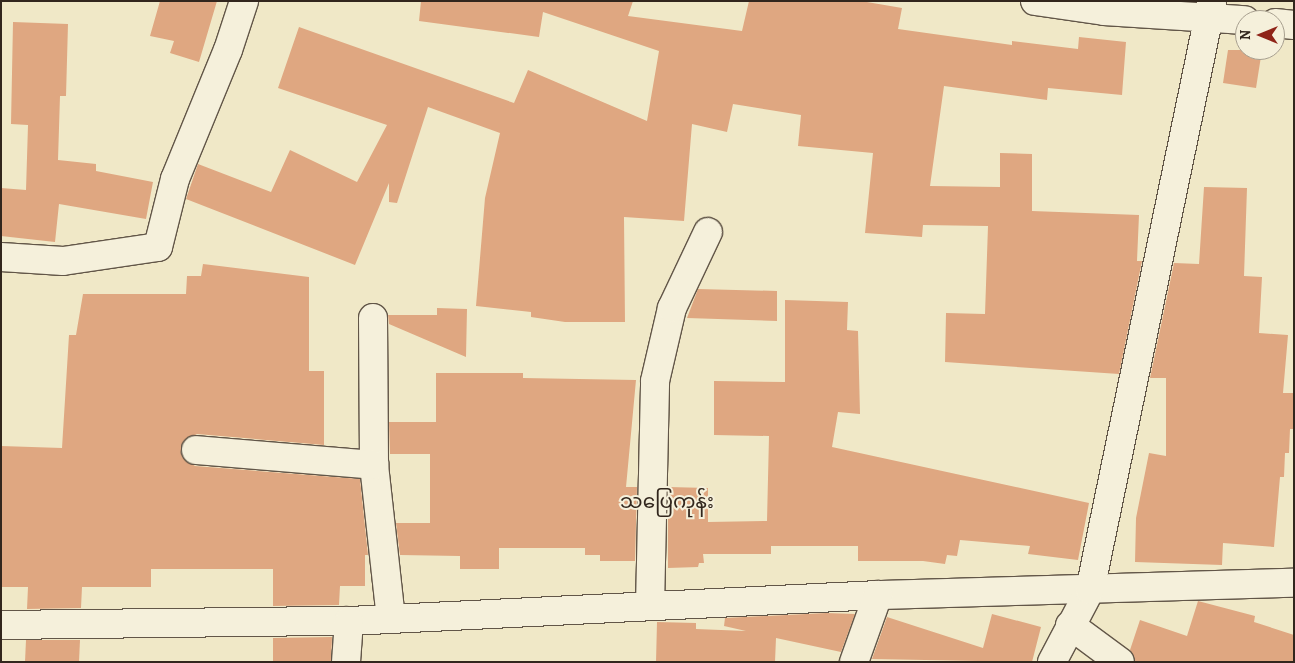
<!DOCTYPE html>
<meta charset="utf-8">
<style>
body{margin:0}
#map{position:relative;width:1295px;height:663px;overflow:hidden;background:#f0e8c7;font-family:Alegreya,"Noto Sans Myanmar",serif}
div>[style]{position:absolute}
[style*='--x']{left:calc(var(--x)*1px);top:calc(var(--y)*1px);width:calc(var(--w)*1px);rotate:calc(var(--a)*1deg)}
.building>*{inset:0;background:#dfa781}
.roads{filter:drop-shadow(1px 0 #625648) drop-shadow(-1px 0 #625648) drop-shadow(0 1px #625648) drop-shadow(0 -1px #625648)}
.minor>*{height:28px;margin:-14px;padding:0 14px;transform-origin:14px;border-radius:14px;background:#f5f0db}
span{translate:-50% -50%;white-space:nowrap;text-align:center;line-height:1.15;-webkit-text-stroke:4px #f5f0db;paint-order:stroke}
.quarter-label{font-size:20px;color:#32261d}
.frame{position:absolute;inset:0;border:2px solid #32261d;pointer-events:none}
.north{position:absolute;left:1235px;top:10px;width:50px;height:50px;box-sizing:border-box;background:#f5f0db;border:1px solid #a79f8f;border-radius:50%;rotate:270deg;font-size:14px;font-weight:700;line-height:20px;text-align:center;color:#32261d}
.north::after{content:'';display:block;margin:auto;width:18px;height:22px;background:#8f2418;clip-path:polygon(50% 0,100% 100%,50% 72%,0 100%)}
</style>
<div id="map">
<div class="building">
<i style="clip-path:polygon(160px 1px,217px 1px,199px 62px,170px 53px,174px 41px,150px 36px)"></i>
<i style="clip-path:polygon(421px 1px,633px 1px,628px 16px,742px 31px,749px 1px,861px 1px,902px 8px,898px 29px,1012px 45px,1012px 41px,1078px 49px,1079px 37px,1126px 42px,1122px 95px,1048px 88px,1047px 100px,944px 86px,930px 186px,1000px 187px,1000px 153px,1032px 154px,1032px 211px,1139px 215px,1137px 261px,1142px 261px,1119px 374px,945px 362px,946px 313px,985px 314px,988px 226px,923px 225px,922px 237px,865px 233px,873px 153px,798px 146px,801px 115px,733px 104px,727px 132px,692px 124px,684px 221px,624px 217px,625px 322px,565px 322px,531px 317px,531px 312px,476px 306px,485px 198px,500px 133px,428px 107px,397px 203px,389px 202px,389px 183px,355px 265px,186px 199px,198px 164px,271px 192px,290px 150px,357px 182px,387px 125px,278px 88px,299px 27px,514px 103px,528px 70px,647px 121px,659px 51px,543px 12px,539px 37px,419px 21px)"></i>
<i style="clip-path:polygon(13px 22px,68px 24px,66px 96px,60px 96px,58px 160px,96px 164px,96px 171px,153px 182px,146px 219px,59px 204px,55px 242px,1px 236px,1px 188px,26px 190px,28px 125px,11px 124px)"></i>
<i style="clip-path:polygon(1228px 50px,1262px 50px,1256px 88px,1223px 83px)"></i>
<i style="clip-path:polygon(1204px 187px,1247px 188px,1244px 276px,1262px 277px,1259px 333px,1288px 335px,1283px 393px,1294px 393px,1294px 429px,1290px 429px,1289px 453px,1285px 453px,1284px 477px,1280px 477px,1274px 547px,1223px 543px,1222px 565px,1135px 562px,1136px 518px,1149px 453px,1166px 456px,1166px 378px,1150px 378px,1174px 263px,1199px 264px)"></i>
<i style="clip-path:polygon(203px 264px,309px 277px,309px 371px,324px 371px,324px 445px,197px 434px,183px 442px,182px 457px,195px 466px,360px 479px,368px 555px,365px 555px,365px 586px,340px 586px,339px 605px,273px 606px,273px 569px,151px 569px,151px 587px,82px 587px,81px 608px,27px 609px,28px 587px,1px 587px,1px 446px,62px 448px,69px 335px,76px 335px,83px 294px,186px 294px,187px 276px,201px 276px)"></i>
<i style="clip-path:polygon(698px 289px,777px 291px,777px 321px,687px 318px)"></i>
<i style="clip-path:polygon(785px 300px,848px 302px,847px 330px,858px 331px,860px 414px,838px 412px,832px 447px,1089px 503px,1078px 560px,1028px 554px,1030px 546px,960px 540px,957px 556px,947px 555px,945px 564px,923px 561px,858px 561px,858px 546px,771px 546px,771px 554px,703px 554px,704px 563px,699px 563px,698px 567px,668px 568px,668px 487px,708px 488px,708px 522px,767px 521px,769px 436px,714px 435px,714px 381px,785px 382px)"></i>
<i style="clip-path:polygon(437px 308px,467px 309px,466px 357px,389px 324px,388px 315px,437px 315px)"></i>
<i style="clip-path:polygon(436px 373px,523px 373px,523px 378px,636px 380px,626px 487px,637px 487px,635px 561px,600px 561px,600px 555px,585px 555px,585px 548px,499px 548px,499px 569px,460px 569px,460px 556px,400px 555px,396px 523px,430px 523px,430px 454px,390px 454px,389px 422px,436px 422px)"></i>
<i style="clip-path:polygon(1198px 601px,1255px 616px,1254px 622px,1294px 635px,1294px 662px,1135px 662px,1130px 650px,1140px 620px,1187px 636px)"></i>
<i style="clip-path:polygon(826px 613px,855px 614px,841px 652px,776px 638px,775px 662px,656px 662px,657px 622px,696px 623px,696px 629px,746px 631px,724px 626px,725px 618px)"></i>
<i style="clip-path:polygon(992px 614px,1041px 627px,1032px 662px,872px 659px,887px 617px,983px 648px)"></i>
<i style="clip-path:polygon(332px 637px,331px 662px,273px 662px,273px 638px)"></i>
<i style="clip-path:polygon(26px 640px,80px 640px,79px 662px,25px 662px)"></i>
</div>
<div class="roads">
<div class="minor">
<i style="--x:1035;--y:1;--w:70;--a:8.2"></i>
<i style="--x:1104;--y:11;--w:141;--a:3.7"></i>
<i style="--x:1275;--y:23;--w:19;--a:6"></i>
<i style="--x:1;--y:257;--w:62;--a:3.7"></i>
<i style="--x:63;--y:261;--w:96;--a:-8.4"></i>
<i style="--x:158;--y:247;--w:70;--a:-76"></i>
<i style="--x:175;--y:179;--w:139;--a:-67.7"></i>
<i style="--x:228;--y:50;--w:52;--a:-71.9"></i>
<i style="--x:373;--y:318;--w:147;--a:89.6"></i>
<i style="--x:374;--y:465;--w:155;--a:83.7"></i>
<i style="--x:196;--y:450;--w:179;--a:4.8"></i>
<i style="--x:650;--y:606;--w:225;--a:-88.7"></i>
<i style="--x:655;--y:381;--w:75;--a:-76.9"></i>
<i style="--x:672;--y:308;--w:84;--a:-64.7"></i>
<i style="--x:1;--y:625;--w:348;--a:-0.7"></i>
<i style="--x:349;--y:621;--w:530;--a:-2.81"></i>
<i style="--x:878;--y:595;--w:416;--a:-1.7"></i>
<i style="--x:1070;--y:625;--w:62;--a:36.5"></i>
<i style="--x:346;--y:662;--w:41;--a:-85.8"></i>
<i style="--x:854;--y:662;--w:71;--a:-70.3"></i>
<i style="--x:1052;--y:662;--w:81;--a:-62.2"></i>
<i style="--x:1090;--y:590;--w:602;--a:-78.3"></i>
</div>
</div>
<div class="quarter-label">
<span style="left:667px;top:501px">သပြေကုန်း</span>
</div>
<div class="frame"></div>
<div class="north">N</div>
</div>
